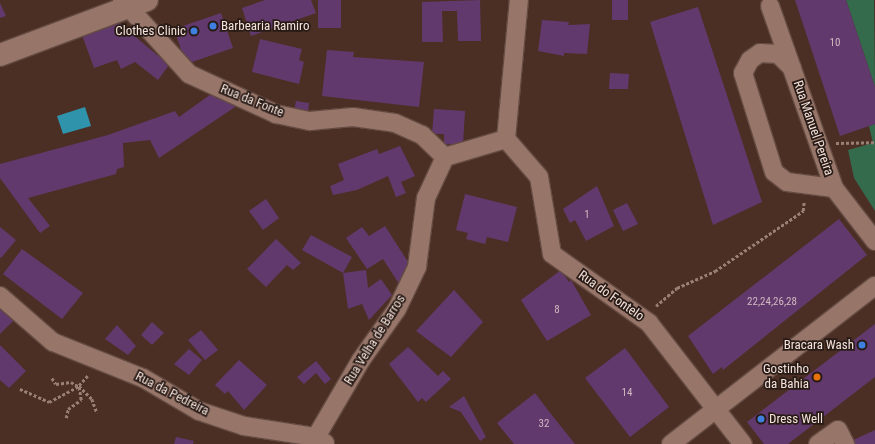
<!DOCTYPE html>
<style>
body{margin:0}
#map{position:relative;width:875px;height:444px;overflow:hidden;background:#4c2f24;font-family:"Roboto Condensed",sans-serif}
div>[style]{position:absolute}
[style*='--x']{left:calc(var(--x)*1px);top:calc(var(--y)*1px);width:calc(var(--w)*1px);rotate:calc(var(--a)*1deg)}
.green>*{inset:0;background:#356b4d}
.water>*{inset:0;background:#2f94ab}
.building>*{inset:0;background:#62396d}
.path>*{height:2.5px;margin-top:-1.25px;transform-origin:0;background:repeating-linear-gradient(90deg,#998077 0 3px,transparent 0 5px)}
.roads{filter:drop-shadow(1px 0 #644b42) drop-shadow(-1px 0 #644b42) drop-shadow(0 1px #644b42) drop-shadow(0 -1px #644b42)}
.minor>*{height:18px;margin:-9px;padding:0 9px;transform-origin:9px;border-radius:9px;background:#977569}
.secondary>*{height:22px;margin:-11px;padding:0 11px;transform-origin:11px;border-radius:11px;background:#977569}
.dots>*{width:11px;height:11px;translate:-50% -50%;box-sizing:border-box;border:2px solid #281b16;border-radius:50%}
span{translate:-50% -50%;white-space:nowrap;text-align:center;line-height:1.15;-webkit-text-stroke:3.5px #281b16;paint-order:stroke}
.number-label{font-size:11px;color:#d0b8c0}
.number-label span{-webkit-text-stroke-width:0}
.poi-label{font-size:13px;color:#f5e2db}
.left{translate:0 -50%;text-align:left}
.right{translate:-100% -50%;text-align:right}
.street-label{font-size:13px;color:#f5e2db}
</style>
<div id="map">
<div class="green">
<i style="clip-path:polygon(846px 0,874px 0,875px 87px)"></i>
<i style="clip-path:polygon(875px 124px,875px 211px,854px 178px,848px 150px,873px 143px,869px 126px)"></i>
</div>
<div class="water">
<i style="clip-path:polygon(85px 107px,91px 126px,63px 134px,57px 116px)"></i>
</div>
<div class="building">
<i style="clip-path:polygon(265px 0,311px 0,316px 13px,251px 36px,242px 8px)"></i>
<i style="clip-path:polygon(318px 0,341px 0,341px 28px,318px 28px)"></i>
<i style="clip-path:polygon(480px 0,481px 41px,458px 41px,457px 11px,442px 11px,443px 42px,422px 42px,422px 2px)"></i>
<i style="clip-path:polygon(612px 0,628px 0,628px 20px,612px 20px)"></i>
<i style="clip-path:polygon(795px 0,846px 0,875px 87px,875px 124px,840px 136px)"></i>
<i style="clip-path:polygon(0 3px,6px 16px,0 18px)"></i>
<i style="clip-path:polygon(698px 7px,762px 202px,713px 225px,650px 22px)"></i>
<i style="clip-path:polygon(221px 13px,233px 48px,186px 64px,174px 29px)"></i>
<i style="clip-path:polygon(542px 20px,569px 22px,568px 25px,590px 24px,587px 54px,564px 53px,564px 56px,538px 51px)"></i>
<i style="clip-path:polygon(119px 23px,169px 65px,158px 80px,135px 62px,121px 69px,117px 60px,94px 68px,82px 35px)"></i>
<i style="clip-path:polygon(260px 39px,302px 49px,299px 60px,304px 62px,299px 84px,252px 72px)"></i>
<i style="clip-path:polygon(327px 50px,354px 52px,353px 57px,424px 62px,419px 107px,322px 96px)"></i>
<i style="clip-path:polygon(610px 73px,629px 74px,628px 89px,609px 89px)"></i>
<i style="clip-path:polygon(214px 92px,238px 105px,159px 158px,150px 140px,123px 143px,124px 167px,117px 169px,116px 174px,28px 198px,50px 226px,40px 233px,0 178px,0 164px,108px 135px,175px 111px,179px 117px)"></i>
<i style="clip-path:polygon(296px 101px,309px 103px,308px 114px,294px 112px)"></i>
<i style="clip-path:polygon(434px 109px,465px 111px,463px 145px,444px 144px,444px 134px,432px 134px)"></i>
<i style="clip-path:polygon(400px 146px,415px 176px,401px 182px,406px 193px,396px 197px,388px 176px,357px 190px,333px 195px,330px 186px,344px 180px,338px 164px,377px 149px,379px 154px)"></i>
<i style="clip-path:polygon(597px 186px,614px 226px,586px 241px,575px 220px,570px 223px,563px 209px)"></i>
<i style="clip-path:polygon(465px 194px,517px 207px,508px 242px,487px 237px,485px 244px,466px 239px,468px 233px,456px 230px)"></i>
<i style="clip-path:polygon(266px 199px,279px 218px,263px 230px,249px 211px)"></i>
<i style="clip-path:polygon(627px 203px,638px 224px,623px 231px,613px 210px)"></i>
<i style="clip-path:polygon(839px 219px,867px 255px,723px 370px,722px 367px,713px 374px,688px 336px)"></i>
<i style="clip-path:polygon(385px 226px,410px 265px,399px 284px,383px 259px,367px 269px,346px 238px,362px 227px,369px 236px)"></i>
<i style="clip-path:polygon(0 227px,16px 240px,1px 258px,0 257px)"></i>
<i style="clip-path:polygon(311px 235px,352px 257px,343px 273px,302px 250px)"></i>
<i style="clip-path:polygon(276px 239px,301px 263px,293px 270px,287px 265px,266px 287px,247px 269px)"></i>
<i style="clip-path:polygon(22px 249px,83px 293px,62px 319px,3px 274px)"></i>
<i style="clip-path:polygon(366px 270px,368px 288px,381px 279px,392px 295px,369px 320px,362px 304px,348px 309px,343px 273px)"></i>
<i style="clip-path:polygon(561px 270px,569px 282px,571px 280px,591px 315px,547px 341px,521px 300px)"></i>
<i style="clip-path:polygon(454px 290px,483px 322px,451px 357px,416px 331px)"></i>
<i style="clip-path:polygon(0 304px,15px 319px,0 334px)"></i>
<i style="clip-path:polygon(152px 322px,164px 333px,152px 345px,141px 335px)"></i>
<i style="clip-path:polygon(875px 324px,875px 377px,788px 444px,764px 444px,747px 422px)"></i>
<i style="clip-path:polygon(117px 325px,136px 346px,128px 355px,105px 339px)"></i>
<i style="clip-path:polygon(201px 330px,218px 350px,205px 360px,188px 340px)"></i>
<i style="clip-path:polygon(0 345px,26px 371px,9px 388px,0 380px)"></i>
<i style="clip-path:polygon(408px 347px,438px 376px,443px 371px,451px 379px,426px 402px,422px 398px,418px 402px,389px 364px)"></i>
<i style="clip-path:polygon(625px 348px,669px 407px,630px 437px,585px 378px)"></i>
<i style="clip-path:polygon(189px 349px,202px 360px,189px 375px,174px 364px)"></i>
<i style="clip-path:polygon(239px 360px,267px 385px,244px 410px,228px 391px,225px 394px,215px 385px)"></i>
<i style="clip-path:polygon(316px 361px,331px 379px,325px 384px,316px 373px,304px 384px,297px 377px)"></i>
<i style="clip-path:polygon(535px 393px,547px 409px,575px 444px,514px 444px,497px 423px)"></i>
<i style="clip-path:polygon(464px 396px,486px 437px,480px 441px,461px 412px,449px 407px)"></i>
<i style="clip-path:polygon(875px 430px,875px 444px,852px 444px,851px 441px)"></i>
<i style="clip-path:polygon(176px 437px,194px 441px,193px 444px,174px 444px)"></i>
</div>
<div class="path">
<i style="--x:836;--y:143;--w:39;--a:-1"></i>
<i style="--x:656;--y:306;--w:28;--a:-41"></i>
<i style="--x:677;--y:288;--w:42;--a:-24.1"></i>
<i style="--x:715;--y:271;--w:107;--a:-34.3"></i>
<i style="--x:803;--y:211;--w:9;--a:-84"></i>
<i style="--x:88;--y:376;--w:13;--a:132"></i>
<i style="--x:79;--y:386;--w:18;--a:45"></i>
<i style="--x:92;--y:399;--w:15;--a:70"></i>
<i style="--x:52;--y:378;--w:7;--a:56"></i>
<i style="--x:56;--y:384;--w:15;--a:-8"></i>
<i style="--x:71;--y:382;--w:8;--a:30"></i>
<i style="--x:20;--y:389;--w:32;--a:24"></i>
<i style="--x:49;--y:402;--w:34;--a:-28"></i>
<i style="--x:66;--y:418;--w:9;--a:-77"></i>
<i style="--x:68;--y:409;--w:16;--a:-35"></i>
<i style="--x:81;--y:400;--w:13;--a:-99"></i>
</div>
<div class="roads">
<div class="minor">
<i style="--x:122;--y:0;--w:100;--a:47.8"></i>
<i style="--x:189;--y:74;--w:96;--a:24.7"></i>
<i style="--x:276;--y:114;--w:35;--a:12"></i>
<i style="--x:310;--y:121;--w:43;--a:-5.3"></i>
<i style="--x:353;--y:117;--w:42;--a:8.1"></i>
<i style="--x:395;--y:123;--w:30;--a:24"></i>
<i style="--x:422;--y:135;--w:32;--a:44"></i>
<i style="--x:770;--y:6;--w:193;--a:70.6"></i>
<i style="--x:834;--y:188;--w:67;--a:52.3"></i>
<i style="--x:792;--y:68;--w:20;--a:-135"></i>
<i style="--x:778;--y:54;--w:18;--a:-177"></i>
<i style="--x:760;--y:53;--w:12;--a:145"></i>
<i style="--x:750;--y:60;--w:15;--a:118"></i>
<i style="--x:743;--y:73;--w:104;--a:72.6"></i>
<i style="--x:774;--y:172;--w:16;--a:38"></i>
<i style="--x:787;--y:182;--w:47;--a:7.3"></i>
<i style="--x:506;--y:139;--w:50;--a:49"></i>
<i style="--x:539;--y:177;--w:78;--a:80.4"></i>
<i style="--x:552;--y:254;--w:119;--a:35.4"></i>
<i style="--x:649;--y:323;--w:153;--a:52.2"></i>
<i style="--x:0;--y:296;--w:70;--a:41"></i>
<i style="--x:53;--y:342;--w:97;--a:21.8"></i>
<i style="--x:143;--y:378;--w:65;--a:30.5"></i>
<i style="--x:199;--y:411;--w:47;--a:18.4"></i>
<i style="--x:244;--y:426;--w:73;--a:8.7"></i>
<i style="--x:316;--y:437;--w:11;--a:34"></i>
<i style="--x:316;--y:437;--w:89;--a:-59.7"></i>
<i style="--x:361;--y:360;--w:62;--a:-54.8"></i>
<i style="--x:397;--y:309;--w:47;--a:-64.5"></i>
<i style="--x:417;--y:267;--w:70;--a:-82.6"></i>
<i style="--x:426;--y:198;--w:45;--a:-65.1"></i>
<i style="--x:445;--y:157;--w:64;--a:-16.4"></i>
<i style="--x:506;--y:139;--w:140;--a:-84.7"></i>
<i style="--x:671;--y:444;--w:258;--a:-37.8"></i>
<i style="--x:818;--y:444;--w:24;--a:-35"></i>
<i style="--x:838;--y:430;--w:16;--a:63"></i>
</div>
<div class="secondary">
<i style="--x:0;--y:55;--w:157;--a:-20.5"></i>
</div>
</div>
<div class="dots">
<i style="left:213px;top:26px;background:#3f7fe0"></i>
<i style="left:194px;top:31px;background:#3f7fe0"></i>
<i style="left:862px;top:345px;background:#3f7fe0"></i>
<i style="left:817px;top:377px;background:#e8710a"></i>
<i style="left:761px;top:419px;background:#3f7fe0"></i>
</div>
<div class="number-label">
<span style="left:835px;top:43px">10</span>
<span style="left:587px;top:215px">1</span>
<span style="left:772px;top:302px">22,24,26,28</span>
<span style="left:557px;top:310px">8</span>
<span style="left:627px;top:393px">14</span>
<span style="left:544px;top:424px">32</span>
</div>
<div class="poi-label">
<span class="left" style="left:221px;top:26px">Barbearia Ramiro</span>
<span class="right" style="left:186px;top:31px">Clothes Clinic</span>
<span class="right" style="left:854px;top:345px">Bracara Wash</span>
<span class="right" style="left:809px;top:377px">Gostinho<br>da Bahia</span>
<span class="left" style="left:769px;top:419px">Dress Well</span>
</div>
<div class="street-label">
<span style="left:252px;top:101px;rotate:22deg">Rua da Fonte</span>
<span style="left:813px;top:128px;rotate:71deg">Rua Manuel Pereira</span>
<span style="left:611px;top:296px;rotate:35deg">Rua do Fontelo</span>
<span style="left:375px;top:340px;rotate:-58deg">Rua Velha de Barros</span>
<span style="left:172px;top:394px;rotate:27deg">Rua da Pedreira</span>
</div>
</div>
